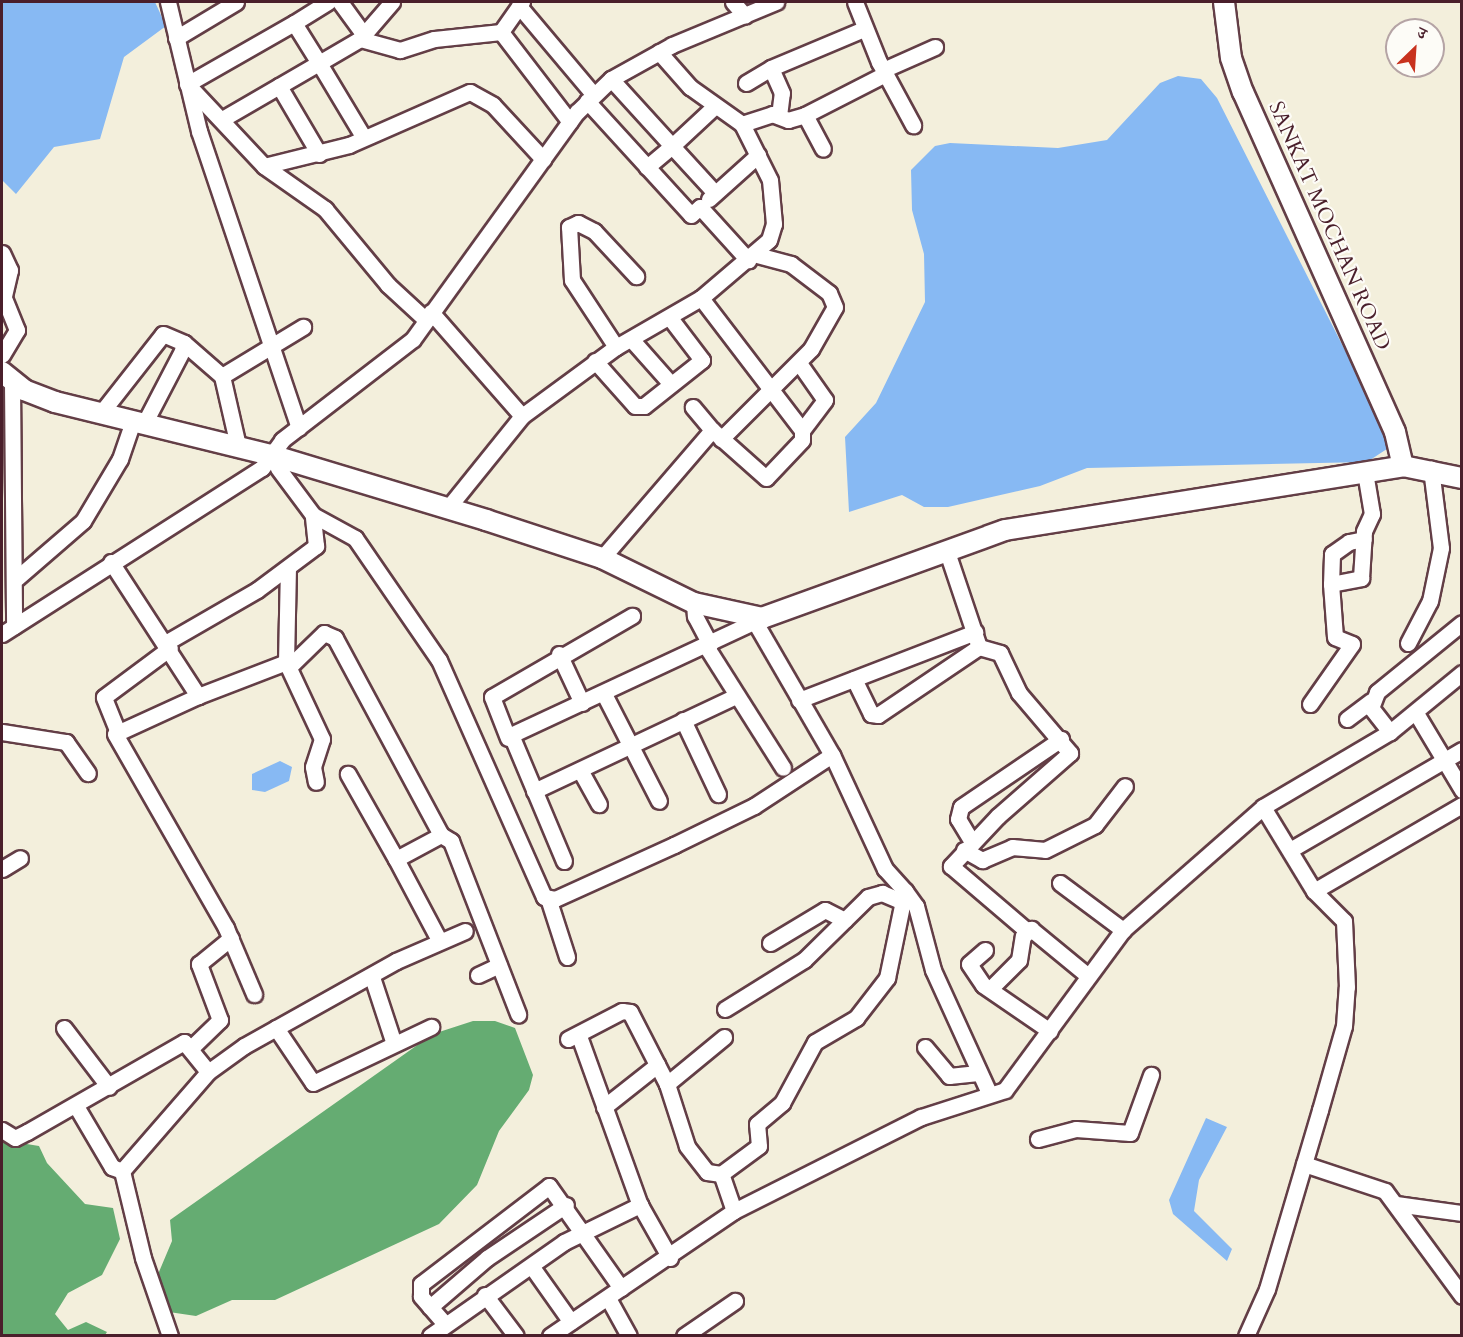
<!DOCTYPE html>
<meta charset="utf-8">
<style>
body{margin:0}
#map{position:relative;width:1463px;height:1337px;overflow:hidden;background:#f3efdc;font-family:Cardo,"Noto Serif Devanagari",serif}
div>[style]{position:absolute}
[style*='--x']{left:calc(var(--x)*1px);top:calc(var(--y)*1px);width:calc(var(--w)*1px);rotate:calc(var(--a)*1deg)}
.forest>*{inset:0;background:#65ac72}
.water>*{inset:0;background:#87b9f3}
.roads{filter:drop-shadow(2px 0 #633e46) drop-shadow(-2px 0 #633e46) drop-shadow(0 2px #633e46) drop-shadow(0 -2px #633e46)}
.minor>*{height:15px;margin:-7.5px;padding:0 7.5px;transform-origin:7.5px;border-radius:7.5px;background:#fff}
.major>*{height:20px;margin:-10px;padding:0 10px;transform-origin:10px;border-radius:10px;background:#fff}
span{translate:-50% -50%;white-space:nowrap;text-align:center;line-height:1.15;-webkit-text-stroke:4.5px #fdfcf7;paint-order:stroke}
.street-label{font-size:21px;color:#4a1f2b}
.frame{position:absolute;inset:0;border:3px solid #4a1f2b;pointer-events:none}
.north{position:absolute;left:1385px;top:18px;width:60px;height:60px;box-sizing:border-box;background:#fdfcf7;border:2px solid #b5a4a5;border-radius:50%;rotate:25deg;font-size:16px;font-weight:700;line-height:24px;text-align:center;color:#4a1f2b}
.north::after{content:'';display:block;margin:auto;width:21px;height:27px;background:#c8321e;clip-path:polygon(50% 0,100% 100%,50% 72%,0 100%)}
</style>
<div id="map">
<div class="forest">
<i style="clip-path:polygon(473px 1021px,495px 1021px,515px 1028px,533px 1075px,529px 1090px,499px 1131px,477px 1185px,439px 1224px,275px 1300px,232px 1300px,196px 1316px,169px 1312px,156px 1279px,172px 1241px,170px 1220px,433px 1034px)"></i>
<i style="clip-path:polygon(2px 1140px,39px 1146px,47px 1163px,85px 1204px,113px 1208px,120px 1239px,102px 1275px,68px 1293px,55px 1314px,68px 1330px,86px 1322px,107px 1332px,105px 1335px,2px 1335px)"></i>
</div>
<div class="water">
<i style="clip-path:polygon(2px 2px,155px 2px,166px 26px,124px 57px,100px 139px,54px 147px,16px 194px,2px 180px)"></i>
<i style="clip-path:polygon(1178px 76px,1201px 79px,1217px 98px,1393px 445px,1367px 462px,1087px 468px,1040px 486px,948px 507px,924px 507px,902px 495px,849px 512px,845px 437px,876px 403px,925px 302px,924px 254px,912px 210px,911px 170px,935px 146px,950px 143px,1058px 148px,1107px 140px,1160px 83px)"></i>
<i style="clip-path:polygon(280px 761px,292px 767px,289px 781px,265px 792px,252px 790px,252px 774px)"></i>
<i style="clip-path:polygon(1206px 1118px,1227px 1127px,1199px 1180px,1194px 1211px,1232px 1249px,1227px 1261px,1173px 1214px,1169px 1200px)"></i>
</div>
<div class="roads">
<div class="minor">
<i style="--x:168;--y:2;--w:133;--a:76.5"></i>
<i style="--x:199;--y:131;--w:313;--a:71.4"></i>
<i style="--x:340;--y:2;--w:41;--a:54"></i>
<i style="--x:522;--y:2;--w:37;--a:125"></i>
<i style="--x:501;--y:32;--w:113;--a:52.5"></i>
<i style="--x:733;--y:2;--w:18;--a:49"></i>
<i style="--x:855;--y:2;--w:65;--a:68.2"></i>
<i style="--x:879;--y:62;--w:72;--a:61.6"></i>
<i style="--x:519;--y:6;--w:115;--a:49.9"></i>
<i style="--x:294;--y:23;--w:40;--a:-32"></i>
<i style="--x:501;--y:32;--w:67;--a:174"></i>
<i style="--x:434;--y:39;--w:36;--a:162"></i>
<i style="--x:400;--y:50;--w:41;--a:-164.6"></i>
<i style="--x:360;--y:39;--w:48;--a:149.7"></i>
<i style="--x:319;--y:63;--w:47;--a:-122"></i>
<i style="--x:294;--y:23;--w:123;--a:150.3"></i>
<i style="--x:187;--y:84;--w:112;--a:46.8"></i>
<i style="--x:264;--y:166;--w:88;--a:-13.9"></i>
<i style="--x:349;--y:145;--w:132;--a:-23.7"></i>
<i style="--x:470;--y:92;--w:26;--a:29"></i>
<i style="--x:493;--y:105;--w:74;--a:47.2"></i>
<i style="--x:176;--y:38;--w:70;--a:-31"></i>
<i style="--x:360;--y:39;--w:49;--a:-49.1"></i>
<i style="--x:659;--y:52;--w:47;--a:48.5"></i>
<i style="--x:690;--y:87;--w:64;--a:35.4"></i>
<i style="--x:742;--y:124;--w:32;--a:-18"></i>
<i style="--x:772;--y:114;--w:17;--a:21"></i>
<i style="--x:788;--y:120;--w:18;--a:-16"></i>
<i style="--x:805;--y:115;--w:90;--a:-27.1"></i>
<i style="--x:883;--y:70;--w:57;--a:-23.9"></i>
<i style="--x:611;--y:79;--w:91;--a:47.7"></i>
<i style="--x:672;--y:146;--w:33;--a:140"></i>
<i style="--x:746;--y:83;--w:29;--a:-31"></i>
<i style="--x:279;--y:86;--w:79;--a:59.5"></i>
<i style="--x:587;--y:101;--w:154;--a:47.6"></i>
<i style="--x:691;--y:215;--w:12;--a:-42"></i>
<i style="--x:700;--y:207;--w:72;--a:47.8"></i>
<i style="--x:805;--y:115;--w:38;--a:62"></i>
<i style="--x:779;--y:116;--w:23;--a:-83"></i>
<i style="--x:782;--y:93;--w:27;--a:-114"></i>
<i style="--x:771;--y:68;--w:101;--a:-22.8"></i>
<i style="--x:224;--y:118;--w:110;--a:-30.1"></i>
<i style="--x:319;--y:63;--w:87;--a:59"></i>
<i style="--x:264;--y:166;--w:75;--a:35.2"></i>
<i style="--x:325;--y:209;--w:99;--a:50.3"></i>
<i style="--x:388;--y:285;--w:52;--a:42.6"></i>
<i style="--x:715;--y:193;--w:64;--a:-132.5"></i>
<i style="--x:672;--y:146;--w:59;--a:-42.9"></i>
<i style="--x:709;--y:199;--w:66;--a:-41.9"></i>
<i style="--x:2;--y:253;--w:19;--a:65"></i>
<i style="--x:10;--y:270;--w:26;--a:103"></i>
<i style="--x:2;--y:293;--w:40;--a:68"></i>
<i style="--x:17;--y:330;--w:29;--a:121"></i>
<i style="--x:701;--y:298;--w:166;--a:52.6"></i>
<i style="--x:802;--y:430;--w:10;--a:90"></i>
<i style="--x:802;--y:440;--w:52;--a:133.5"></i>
<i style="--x:766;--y:478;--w:72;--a:-138.4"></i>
<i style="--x:431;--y:312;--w:138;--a:48.8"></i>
<i style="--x:522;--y:416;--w:117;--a:-36.3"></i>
<i style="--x:616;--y:347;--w:98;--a:-30"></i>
<i style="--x:701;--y:298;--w:89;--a:-40.5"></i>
<i style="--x:769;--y:240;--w:17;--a:-73"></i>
<i style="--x:774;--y:224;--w:44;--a:-95.2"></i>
<i style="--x:770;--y:180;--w:63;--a:-116.6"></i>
<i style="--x:631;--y:339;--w:60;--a:48.4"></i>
<i style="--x:184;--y:343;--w:50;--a:41"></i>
<i style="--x:222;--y:376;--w:72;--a:77.1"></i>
<i style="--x:616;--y:347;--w:80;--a:-123.3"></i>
<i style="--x:572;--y:280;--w:53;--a:-93.2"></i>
<i style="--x:569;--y:227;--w:10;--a:-24"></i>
<i style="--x:578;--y:223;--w:18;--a:27"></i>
<i style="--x:594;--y:231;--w:62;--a:47"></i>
<i style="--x:595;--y:361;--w:60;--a:48.4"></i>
<i style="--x:635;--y:406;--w:9;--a:0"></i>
<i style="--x:644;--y:406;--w:74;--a:-38.4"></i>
<i style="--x:702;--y:360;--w:53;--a:-127.3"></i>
<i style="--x:799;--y:363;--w:45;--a:54.9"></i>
<i style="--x:825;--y:400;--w:38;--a:127"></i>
<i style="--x:222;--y:376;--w:95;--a:-31.2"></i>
<i style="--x:12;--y:383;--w:243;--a:89.5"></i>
<i style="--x:101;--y:413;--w:100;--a:-51.9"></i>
<i style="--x:163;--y:334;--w:23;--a:23"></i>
<i style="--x:184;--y:343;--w:8;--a:104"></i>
<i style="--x:182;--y:351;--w:82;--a:117.5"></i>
<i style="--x:721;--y:439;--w:127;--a:-45"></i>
<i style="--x:811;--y:349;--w:48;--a:-60.3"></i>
<i style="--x:835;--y:307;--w:15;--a:-113"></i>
<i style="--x:829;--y:293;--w:48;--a:-142.7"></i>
<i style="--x:791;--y:264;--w:38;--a:-165"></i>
<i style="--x:447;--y:509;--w:119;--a:-51.1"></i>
<i style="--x:313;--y:515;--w:48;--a:28.7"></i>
<i style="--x:355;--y:538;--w:148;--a:55.5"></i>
<i style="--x:439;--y:660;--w:259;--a:66.1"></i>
<i style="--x:544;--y:897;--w:11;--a:10"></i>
<i style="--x:555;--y:899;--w:131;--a:-24.4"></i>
<i style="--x:674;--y:845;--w:89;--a:-26"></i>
<i style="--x:754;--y:806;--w:93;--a:-33.2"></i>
<i style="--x:602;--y:558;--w:169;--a:-49.3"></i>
<i style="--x:712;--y:430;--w:30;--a:-130"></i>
<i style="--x:111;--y:562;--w:160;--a:57"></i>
<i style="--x:198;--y:696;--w:91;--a:155.4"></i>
<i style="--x:115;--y:734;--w:224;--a:60.2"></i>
<i style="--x:226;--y:928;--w:72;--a:67"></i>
<i style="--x:17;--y:578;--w:87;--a:-40.8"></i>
<i style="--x:83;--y:521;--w:72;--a:-59.2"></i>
<i style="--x:120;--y:459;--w:40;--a:-71.1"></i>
<i style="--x:1331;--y:584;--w:30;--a:-88"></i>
<i style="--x:1332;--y:554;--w:21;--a:-35"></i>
<i style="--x:1349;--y:542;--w:15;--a:-11"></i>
<i style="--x:694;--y:603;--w:13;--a:86"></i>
<i style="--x:695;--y:616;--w:32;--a:62"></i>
<i style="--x:2;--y:634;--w:308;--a:-32.6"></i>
<i style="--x:262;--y:468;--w:34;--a:-54"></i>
<i style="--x:282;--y:440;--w:165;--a:-37.6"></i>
<i style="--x:413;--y:339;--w:280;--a:-54.2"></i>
<i style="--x:577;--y:112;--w:47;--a:-44.1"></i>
<i style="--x:611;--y:79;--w:70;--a:-29.1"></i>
<i style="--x:672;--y:45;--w:113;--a:-22.5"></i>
<i style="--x:167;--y:642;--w:104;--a:-30"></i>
<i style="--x:257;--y:590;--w:74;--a:-36.7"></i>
<i style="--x:316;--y:546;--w:31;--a:-96"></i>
<i style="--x:313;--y:515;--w:59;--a:-126.7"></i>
<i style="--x:1408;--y:643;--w:47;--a:-62.4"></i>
<i style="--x:1430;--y:601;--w:54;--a:-78.3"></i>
<i style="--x:1441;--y:548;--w:80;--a:-97.2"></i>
<i style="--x:706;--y:646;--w:144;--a:57.7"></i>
<i style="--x:979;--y:647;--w:22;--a:16"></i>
<i style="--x:1000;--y:653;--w:44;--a:64.6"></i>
<i style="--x:1019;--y:693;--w:79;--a:49.6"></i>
<i style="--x:1070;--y:753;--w:96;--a:138.8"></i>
<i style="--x:998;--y:816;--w:69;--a:133.2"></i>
<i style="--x:951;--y:866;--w:99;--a:40.5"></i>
<i style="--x:559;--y:654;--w:54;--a:64.9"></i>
<i style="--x:286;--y:662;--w:94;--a:-88.8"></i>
<i style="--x:291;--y:665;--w:46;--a:-44.1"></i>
<i style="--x:324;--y:633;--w:12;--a:24"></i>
<i style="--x:335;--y:638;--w:224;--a:61.7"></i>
<i style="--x:441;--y:835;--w:51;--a:151.9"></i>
<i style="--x:396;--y:859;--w:98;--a:-119.5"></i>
<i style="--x:854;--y:679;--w:39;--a:64"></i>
<i style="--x:871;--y:714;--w:7;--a:8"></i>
<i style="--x:878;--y:715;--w:122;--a:-34"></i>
<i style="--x:979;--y:647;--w:100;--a:-108.6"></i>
<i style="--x:604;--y:694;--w:120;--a:62.8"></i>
<i style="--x:198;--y:696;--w:94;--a:-21.1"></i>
<i style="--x:286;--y:662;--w:85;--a:64.9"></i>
<i style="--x:322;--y:739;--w:29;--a:108"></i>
<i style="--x:313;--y:767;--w:15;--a:79"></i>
<i style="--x:799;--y:700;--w:189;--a:-21.1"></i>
<i style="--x:1310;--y:704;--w:73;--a:-55"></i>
<i style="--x:1352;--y:644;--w:18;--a:-158"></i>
<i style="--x:1335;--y:637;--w:53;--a:-94.3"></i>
<i style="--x:1331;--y:584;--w:31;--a:-11"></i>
<i style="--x:1361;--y:578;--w:47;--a:-86.3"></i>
<i style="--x:1364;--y:531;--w:19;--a:-65"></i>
<i style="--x:1372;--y:514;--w:43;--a:-99.5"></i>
<i style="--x:1416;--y:713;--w:90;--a:59.1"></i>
<i style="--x:1347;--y:719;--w:30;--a:-37"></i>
<i style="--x:683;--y:720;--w:82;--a:64.7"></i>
<i style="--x:117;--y:730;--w:35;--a:-112"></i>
<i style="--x:104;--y:697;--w:82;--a:-36.6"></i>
<i style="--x:2;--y:732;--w:65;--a:8.9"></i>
<i style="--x:66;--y:742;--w:38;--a:55"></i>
<i style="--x:1390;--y:732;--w:31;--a:-128"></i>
<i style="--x:1371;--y:708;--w:17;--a:-69"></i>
<i style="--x:1377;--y:692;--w:109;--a:-39.1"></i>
<i style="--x:508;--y:738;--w:44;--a:-111.3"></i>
<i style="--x:492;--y:697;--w:162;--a:-30.1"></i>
<i style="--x:580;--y:770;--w:39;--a:61"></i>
<i style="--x:534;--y:791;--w:223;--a:-25.2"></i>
<i style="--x:441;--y:835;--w:12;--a:31"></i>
<i style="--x:451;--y:841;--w:186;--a:68.8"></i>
<i style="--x:972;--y:842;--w:27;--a:-121"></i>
<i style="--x:958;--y:819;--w:12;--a:-76"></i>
<i style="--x:961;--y:807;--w:121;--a:-34.2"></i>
<i style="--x:964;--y:850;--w:21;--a:29"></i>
<i style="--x:982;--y:860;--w:33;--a:-23"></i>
<i style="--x:1012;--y:847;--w:33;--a:5"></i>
<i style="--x:1045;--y:850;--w:56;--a:-26.6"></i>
<i style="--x:1095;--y:825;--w:49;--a:-52.4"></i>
<i style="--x:1290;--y:850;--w:199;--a:-30.2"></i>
<i style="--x:396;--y:859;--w:92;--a:62"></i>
<i style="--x:564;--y:861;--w:137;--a:-112.8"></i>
<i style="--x:511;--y:735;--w:277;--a:-25"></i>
<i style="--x:2;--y:869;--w:21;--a:-31"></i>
<i style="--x:1060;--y:883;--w:79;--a:36.7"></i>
<i style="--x:905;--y:891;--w:19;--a:54"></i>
<i style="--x:916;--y:906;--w:66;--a:75.1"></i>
<i style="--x:933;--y:970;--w:135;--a:65.5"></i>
<i style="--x:1314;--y:891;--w:171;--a:-30.2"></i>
<i style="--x:548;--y:898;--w:62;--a:72.1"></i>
<i style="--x:770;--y:943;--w:64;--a:-31"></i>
<i style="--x:825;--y:910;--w:22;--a:27"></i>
<i style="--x:985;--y:950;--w:21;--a:139"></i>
<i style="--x:969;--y:964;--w:25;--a:56"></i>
<i style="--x:983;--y:985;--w:81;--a:34.5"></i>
<i style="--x:478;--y:975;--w:23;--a:-25"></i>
<i style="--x:372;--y:977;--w:67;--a:71.8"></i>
<i style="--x:992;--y:987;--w:38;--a:-45"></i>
<i style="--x:1019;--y:960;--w:24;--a:-81"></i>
<i style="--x:1023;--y:936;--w:11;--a:-41"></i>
<i style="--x:1031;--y:929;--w:72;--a:39.4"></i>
<i style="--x:725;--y:1009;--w:93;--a:-31.8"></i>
<i style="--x:804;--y:960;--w:90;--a:-44.5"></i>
<i style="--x:868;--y:897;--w:15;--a:-16"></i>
<i style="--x:882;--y:893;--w:23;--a:23"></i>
<i style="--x:64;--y:1028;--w:74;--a:52.7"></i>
<i style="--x:276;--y:1028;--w:66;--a:56.1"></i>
<i style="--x:313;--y:1083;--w:131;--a:-25.4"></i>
<i style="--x:579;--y:1036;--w:180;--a:70.2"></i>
<i style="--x:640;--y:1205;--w:61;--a:60.5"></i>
<i style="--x:568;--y:1039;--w:61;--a:-27.4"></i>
<i style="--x:622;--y:1011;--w:8;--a:7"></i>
<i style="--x:630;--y:1012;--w:81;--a:62.8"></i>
<i style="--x:192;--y:1047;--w:39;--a:-44"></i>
<i style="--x:220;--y:1020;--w:60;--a:-110.6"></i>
<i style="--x:199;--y:964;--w:41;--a:-39.1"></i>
<i style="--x:925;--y:1047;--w:38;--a:50"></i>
<i style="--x:949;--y:1076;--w:29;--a:-6"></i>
<i style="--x:76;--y:1106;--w:71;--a:59.5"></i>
<i style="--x:112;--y:1167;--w:11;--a:22"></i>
<i style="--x:122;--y:1171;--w:131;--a:-49"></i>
<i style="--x:208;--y:1072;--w:44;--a:-35.8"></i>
<i style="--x:244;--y:1046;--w:174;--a:-29.2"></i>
<i style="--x:396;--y:961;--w:75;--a:-23.5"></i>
<i style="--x:604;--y:1107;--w:68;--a:-38.4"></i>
<i style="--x:2;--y:1130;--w:15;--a:32"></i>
<i style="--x:15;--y:1138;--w:13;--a:-27"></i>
<i style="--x:27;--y:1132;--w:181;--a:-29.8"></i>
<i style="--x:184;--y:1042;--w:38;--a:51"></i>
<i style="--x:1038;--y:1139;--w:39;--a:-15"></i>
<i style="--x:1076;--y:1129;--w:54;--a:4.2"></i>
<i style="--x:1130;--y:1133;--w:62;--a:-70.1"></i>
<i style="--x:1304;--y:1164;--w:85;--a:18.4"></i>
<i style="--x:1385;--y:1191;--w:130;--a:53.7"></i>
<i style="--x:122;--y:1171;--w:89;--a:76.4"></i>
<i style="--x:143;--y:1258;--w:83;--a:70.9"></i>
<i style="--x:721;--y:1174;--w:14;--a:-172"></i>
<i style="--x:707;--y:1172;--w:33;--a:-128"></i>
<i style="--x:687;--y:1146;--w:65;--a:-107.9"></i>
<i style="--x:667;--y:1084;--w:74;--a:-39.5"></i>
<i style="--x:1396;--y:1204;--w:67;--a:7.8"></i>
<i style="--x:734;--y:1211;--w:39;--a:-109"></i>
<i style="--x:721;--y:1174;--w:47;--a:-36.4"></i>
<i style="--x:759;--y:1146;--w:22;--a:-95"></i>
<i style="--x:757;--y:1124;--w:33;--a:-40"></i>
<i style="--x:782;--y:1103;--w:69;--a:-61.6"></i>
<i style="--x:815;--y:1042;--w:48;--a:-30.3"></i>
<i style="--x:856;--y:1018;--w:51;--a:-52.2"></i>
<i style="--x:887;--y:978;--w:89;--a:-78.3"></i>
<i style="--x:905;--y:891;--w:30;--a:-132"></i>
<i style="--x:885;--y:869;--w:126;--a:-114.9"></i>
<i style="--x:832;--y:755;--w:151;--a:-120.1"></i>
<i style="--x:532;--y:1267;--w:67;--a:54.7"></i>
<i style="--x:485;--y:1295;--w:51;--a:52.9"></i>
<i style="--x:608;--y:1298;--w:43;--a:61.1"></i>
<i style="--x:430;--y:1307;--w:75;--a:-40.7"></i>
<i style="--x:487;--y:1258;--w:95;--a:-33.9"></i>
<i style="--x:445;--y:1324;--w:37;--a:-131"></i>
<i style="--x:421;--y:1296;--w:12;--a:-90"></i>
<i style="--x:421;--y:1284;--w:161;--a:-37.4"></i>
<i style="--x:549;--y:1186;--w:125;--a:54.8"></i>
<i style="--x:430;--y:1336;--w:164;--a:-35"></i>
<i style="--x:564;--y:1242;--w:85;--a:-26"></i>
<i style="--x:550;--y:1336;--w:222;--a:-34.2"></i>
<i style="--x:734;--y:1211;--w:209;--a:-26.7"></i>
<i style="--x:921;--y:1117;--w:88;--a:-17.8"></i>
<i style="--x:1005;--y:1090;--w:199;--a:-53.6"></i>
<i style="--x:1123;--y:930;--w:186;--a:-41.3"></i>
<i style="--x:1263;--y:807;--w:147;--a:-30.6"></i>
<i style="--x:1390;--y:732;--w:93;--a:-39.3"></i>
<i style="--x:684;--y:1336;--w:62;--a:-34.5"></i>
<i style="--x:1246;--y:1336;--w:51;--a:-65.9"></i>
<i style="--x:1267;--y:1289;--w:187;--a:-73.5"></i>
<i style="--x:1320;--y:1110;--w:87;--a:-74.1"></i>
<i style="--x:1344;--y:1026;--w:39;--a:-86"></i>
<i style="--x:1347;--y:987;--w:66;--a:-92.6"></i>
<i style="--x:1344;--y:921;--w:42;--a:-135"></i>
<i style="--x:1314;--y:891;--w:98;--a:-121.3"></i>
</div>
<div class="major">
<i style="--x:1224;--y:2;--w:56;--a:82.9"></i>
<i style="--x:1231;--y:58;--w:36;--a:71"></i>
<i style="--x:1243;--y:92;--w:372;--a:65.9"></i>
<i style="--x:1395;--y:432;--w:35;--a:77"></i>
<i style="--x:2;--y:372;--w:28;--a:39"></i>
<i style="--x:24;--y:390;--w:33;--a:21"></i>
<i style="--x:55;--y:402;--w:222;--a:13.8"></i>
<i style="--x:271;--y:455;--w:225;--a:16.8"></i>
<i style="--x:486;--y:520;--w:122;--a:18.1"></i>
<i style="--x:602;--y:558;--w:102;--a:26.1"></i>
<i style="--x:694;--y:603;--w:70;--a:12.4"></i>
<i style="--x:762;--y:618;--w:258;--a:-19.9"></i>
<i style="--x:1005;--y:530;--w:403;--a:-9.1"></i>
<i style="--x:1403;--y:466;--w:60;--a:11.5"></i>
</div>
</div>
<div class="street-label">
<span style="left:1329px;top:226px;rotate:66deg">SANKAT MOCHAN ROAD</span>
</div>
<div class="frame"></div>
<div class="north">उ</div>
</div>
